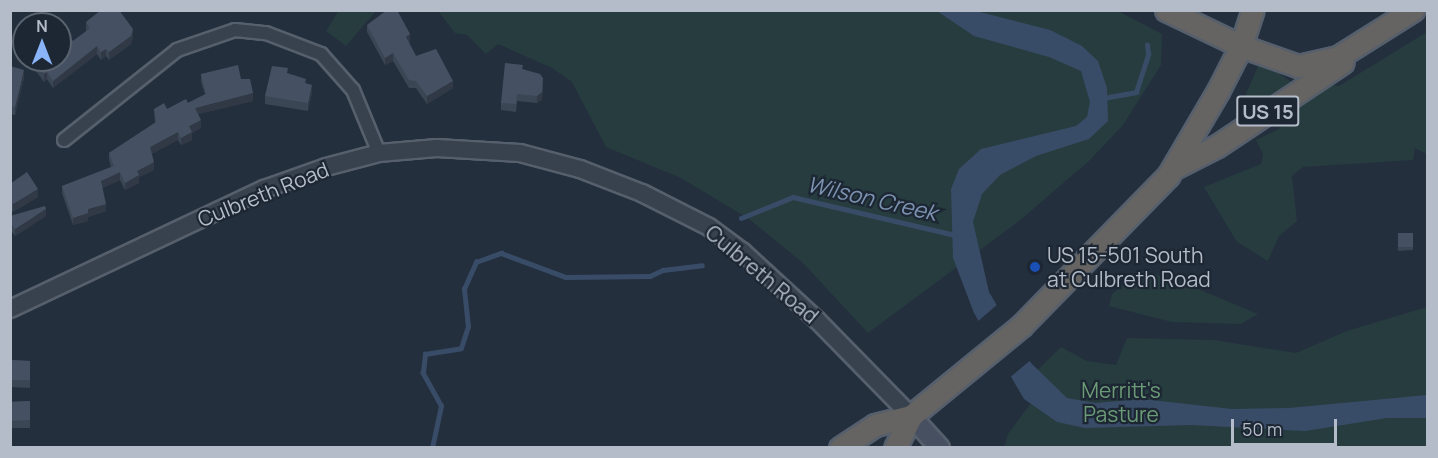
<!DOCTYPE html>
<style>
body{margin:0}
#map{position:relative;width:1438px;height:458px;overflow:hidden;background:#242f3e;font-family:Manrope,sans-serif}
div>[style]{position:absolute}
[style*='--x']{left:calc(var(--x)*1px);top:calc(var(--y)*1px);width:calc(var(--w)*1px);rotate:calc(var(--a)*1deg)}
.green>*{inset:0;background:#263c3f}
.water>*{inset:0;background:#394c67}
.pier>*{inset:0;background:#242f3e}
.stream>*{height:4.5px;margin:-2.25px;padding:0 2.25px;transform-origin:2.25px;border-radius:2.25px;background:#394c67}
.roads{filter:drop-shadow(2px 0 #565f6c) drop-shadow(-2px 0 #565f6c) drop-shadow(0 2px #565f6c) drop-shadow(0 -2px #565f6c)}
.minor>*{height:12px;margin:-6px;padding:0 6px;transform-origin:6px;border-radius:6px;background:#38414e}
.tertiary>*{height:16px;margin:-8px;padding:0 8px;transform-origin:8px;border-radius:8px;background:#38414e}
.secondary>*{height:18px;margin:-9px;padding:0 9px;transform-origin:9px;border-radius:9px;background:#465061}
.trunk>*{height:21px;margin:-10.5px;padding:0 10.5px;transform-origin:10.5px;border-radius:10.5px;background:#656462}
.wall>*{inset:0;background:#3b4654}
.shaded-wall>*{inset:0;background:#303945}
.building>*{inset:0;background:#455162}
.dots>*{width:16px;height:16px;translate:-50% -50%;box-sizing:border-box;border:3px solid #1d2633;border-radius:50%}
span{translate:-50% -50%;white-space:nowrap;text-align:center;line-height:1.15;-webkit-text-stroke:4.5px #1d2633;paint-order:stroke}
.shield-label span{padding:2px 4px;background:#1d2633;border:2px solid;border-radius:4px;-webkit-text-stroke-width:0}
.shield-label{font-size:20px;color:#b4bcc9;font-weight:700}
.street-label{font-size:21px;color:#b4bcc9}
.poi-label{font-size:21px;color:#b4bcc9}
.left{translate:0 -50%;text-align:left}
.park-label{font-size:21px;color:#6b9a76}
.water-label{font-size:22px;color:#7c92b1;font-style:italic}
.frame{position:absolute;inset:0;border:12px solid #b4bcc9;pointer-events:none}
.north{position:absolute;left:12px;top:12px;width:60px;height:60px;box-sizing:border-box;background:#1d2633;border:2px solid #59626f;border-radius:50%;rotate:0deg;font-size:16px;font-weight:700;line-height:24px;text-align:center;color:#b4bcc9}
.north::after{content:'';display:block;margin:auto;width:21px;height:27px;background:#8ab4f8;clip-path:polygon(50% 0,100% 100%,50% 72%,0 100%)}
.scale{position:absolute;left:1231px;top:419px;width:106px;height:27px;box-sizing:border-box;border:3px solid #b4bcc9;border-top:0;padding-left:8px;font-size:18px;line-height:21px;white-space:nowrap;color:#b4bcc9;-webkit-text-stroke:4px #1d2633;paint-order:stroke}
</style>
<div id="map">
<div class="green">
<i style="clip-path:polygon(339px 10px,376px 10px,376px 11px,346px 46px,326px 31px)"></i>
<i style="clip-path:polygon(438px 11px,1118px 11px,1162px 34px,1161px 65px,1123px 125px,1089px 161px,1019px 221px,868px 333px,803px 263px,749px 219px,681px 178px,606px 147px,572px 82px,552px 68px,498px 44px,486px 54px,467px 35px,455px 33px)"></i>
<i style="clip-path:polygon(1427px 32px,1427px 154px,1415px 148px,1413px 160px,1303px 167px,1292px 176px,1297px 221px,1279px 236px,1268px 261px,1237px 242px,1204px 187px,1261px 164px,1263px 154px,1256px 140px,1279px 129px,1292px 111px,1328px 84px,1339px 86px)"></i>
<i style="clip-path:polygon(1262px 62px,1293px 83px,1235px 119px,1259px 64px)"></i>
<i style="clip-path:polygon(1141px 270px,1181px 282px,1258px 314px,1241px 324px,1172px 322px,1109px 306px,1112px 294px)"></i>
<i style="clip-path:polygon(1427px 307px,1427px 447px,1004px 448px,1008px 434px,1034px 399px,1018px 389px,1061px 347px,1087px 361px,1116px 365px,1127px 338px,1214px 340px,1296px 353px,1347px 331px)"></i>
</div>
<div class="water">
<i style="clip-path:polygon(937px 11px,976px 11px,1050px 30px,1082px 46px,1098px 61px,1107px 88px,1108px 121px,1089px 139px,1036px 156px,1000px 175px,982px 194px,973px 222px,989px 292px,1031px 363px,1067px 398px,1096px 403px,1142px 399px,1232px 409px,1289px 408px,1427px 395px,1427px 418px,1387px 418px,1305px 431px,1191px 425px,1085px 428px,1057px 422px,1024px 399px,974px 313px,953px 258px,951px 189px,959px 169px,981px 149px,1076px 126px,1087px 117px,1090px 102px,1081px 71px,1049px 57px,974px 36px)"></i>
</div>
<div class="pier">
<i style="clip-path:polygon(999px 303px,1032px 359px,1008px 379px,976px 323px)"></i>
</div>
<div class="stream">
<i style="--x:1103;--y:98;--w:34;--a:-10"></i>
<i style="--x:1136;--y:92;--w:40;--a:-72"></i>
<i style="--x:1148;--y:54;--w:9;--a:-96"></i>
<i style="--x:741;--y:218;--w:56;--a:-22"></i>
<i style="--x:793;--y:197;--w:166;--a:13.2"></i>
<i style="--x:432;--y:448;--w:43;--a:-77.9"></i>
<i style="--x:441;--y:406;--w:38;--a:-119"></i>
<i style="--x:423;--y:373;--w:19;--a:-84"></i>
<i style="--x:425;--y:354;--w:36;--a:-9"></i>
<i style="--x:461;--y:348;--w:22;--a:-72"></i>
<i style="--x:468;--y:327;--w:38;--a:-96"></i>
<i style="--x:464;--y:289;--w:30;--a:-66"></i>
<i style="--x:476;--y:262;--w:27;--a:-20"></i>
<i style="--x:501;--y:253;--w:69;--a:20.3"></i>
<i style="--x:566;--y:277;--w:84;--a:-0.7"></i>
<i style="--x:650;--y:276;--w:14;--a:-25"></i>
<i style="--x:663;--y:270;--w:39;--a:-7"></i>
</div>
<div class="roads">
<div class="minor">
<i style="--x:64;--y:140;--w:144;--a:-38.5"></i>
<i style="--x:177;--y:50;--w:61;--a:-19"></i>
<i style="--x:235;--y:30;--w:31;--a:6"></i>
<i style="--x:266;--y:33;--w:59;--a:20.9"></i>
<i style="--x:321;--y:54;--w:48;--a:48.4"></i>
<i style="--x:353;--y:90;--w:68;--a:67.6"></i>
</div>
<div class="tertiary">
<i style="--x:10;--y:309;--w:281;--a:-25.3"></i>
<i style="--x:264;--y:189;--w:66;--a:-19.5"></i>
<i style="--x:326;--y:167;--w:55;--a:-14.8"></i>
<i style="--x:379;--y:153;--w:58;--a:-4.9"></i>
<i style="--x:437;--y:148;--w:83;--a:3.4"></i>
<i style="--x:520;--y:153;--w:62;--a:14.9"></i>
<i style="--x:580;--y:169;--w:66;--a:21.2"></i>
<i style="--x:642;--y:193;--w:75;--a:26.9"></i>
<i style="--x:709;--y:227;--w:42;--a:36.3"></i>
<i style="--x:743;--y:252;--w:100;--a:42.6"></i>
<i style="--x:817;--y:320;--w:134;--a:45.6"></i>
</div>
<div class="secondary">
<i style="--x:911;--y:416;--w:43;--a:47.8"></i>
</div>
<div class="trunk">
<i style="--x:1166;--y:10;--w:83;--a:25.6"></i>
<i style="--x:1241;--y:46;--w:60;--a:19.3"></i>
<i style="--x:1298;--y:66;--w:41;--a:-12.7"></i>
<i style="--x:1338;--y:57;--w:89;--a:-32.1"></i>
<i style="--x:1174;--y:168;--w:48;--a:-27.1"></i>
<i style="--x:1217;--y:146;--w:151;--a:-33.7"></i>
<i style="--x:840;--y:448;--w:42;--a:-33.3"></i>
<i style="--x:875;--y:425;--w:37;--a:-14"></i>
<i style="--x:895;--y:448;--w:36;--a:-63"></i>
<i style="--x:911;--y:416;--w:144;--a:-39.3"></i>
<i style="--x:1022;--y:325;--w:209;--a:-45.6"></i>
<i style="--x:1168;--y:176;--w:99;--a:-59.5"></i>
<i style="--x:1218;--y:91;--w:51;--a:-62.9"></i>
<i style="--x:1241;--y:46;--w:38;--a:-72"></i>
</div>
</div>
<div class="wall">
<i style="clip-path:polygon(86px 22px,133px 37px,131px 44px,109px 60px,106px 56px,101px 60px,97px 54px,53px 88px,47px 79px,44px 82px,31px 64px,31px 60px,60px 60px,73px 41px,87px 31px,86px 30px)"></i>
<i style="clip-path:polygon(367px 25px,410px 42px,409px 43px,416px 56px,453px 88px,427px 104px,416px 88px,409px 88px,393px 61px,385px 65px,367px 32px)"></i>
<i style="clip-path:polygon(10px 66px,24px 78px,15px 115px,10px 114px)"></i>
<i style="clip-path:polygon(523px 69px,543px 86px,542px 100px,537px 103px,517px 101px,516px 112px,501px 110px,501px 103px)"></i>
<i style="clip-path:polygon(201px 74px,241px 79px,253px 101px,198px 114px,201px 128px,192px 133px,192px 140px,181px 145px,178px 140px,151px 154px,154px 170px,139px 177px,139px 183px,125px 190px,120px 180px,102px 188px,106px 211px,88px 217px,88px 221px,73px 225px,62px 193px,62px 186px,111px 167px,109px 160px,109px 153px,155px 123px,154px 109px,167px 109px,188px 103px,205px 94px,201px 82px)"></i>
<i style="clip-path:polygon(288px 74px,306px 83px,312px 92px,308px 111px,265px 104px,265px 96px)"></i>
<i style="clip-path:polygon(10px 184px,38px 197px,13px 212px,10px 208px)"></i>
<i style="clip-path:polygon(10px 216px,46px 216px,15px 236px,10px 229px)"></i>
<i style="clip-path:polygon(1398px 233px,1413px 233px,1413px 250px,1398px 251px)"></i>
<i style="clip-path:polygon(10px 360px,30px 361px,30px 388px,10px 387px)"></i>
<i style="clip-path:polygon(30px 401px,30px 428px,10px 428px,10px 402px)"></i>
</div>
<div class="shaded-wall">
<i style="clip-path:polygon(133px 29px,133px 37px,131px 44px,109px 60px,109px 52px)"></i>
<i style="clip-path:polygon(410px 34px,410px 42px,406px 44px,406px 37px)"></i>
<i style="clip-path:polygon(97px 46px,97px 54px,53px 88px,53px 81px)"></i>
<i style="clip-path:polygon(106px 49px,106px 56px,101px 60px,101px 52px)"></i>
<i style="clip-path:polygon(393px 53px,393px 61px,385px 65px,385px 58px)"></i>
<i style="clip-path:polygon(24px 70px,24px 78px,15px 115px,15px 107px)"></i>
<i style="clip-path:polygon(47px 72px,47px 79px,44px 82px,44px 74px)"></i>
<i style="clip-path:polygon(543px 78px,542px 100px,537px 103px,537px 96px)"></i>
<i style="clip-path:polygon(453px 81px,453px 88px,427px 104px,427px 96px)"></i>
<i style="clip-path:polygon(312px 85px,312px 92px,308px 111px,308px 103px)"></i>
<i style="clip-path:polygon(253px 93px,253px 101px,195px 115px,195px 108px)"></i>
<i style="clip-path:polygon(201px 120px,201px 128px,192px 133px,192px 140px,181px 145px,181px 138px,189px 126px)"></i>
<i style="clip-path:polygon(178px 132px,178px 140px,150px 155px,150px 147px)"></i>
<i style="clip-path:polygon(154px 162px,154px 170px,139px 177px,139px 183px,125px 190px,125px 183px,137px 171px)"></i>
<i style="clip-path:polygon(120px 172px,120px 180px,101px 189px,101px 181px)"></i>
<i style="clip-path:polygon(38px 189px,38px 197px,13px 212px,13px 204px)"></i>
<i style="clip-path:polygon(106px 204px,106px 211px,88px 217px,88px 221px,73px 225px,73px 218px,88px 209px)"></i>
<i style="clip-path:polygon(46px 209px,46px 216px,15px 236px,15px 229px)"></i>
</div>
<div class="building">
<i style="clip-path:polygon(101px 10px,110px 10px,111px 11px,112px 10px,119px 10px,133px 29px,131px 36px,109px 52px,106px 49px,101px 52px,97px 46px,53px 81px,47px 72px,44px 74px,33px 60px,60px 60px,60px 37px,66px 32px,73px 41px,90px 28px,86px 22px)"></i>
<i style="clip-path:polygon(387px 10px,397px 10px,410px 34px,406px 37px,416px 56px,436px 49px,453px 81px,427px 96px,416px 81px,409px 80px,393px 53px,385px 58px,367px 25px)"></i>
<i style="clip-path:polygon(505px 63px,523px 65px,522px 69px,540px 74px,543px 78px,542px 92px,537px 96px,517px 94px,516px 104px,501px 103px)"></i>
<i style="clip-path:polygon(238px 65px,241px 79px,250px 79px,253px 93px,195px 108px,201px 120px,189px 126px,192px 132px,181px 138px,178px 132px,150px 147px,154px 162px,137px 171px,139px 175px,125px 183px,120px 172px,101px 181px,106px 204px,88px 209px,88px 213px,73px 218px,62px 186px,114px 166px,109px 153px,156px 122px,154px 109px,164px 103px,167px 109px,186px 99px,188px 103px,206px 94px,201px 74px)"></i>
<i style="clip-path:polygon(10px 66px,24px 70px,15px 107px,10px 106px)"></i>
<i style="clip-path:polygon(272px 66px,288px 68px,287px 73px,306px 79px,305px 83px,312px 85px,308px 103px,265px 96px)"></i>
<i style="clip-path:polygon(27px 172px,38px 189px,13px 204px,10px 200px,10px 184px)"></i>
<i style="clip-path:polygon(45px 206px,46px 209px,15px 229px,10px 222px,10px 216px)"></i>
<i style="clip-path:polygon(1398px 233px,1413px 233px,1413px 247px,1398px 247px)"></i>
<i style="clip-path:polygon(10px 360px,30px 361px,30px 380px,10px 380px)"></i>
<i style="clip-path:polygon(30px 401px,30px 420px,10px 421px,10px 402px)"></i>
<i style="clip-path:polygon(10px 446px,18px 446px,18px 447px,10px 447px)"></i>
</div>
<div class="dots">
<i style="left:1035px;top:267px;background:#1a4fb4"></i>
</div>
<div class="shield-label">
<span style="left:1268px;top:111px">US 15</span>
</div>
<div class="street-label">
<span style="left:263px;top:194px;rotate:-22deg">Culbreth Road</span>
<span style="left:762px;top:274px;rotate:40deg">Culbreth Road</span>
</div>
<div class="poi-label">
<span class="left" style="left:1047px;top:267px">US 15-501 South<br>at Culbreth Road</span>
</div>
<div class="park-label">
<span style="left:1121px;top:402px">Merritt's<br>Pasture</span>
</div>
<div class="water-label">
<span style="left:872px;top:199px;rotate:13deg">Wilson Creek</span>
</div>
<div class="frame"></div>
<div class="north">N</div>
<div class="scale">50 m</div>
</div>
